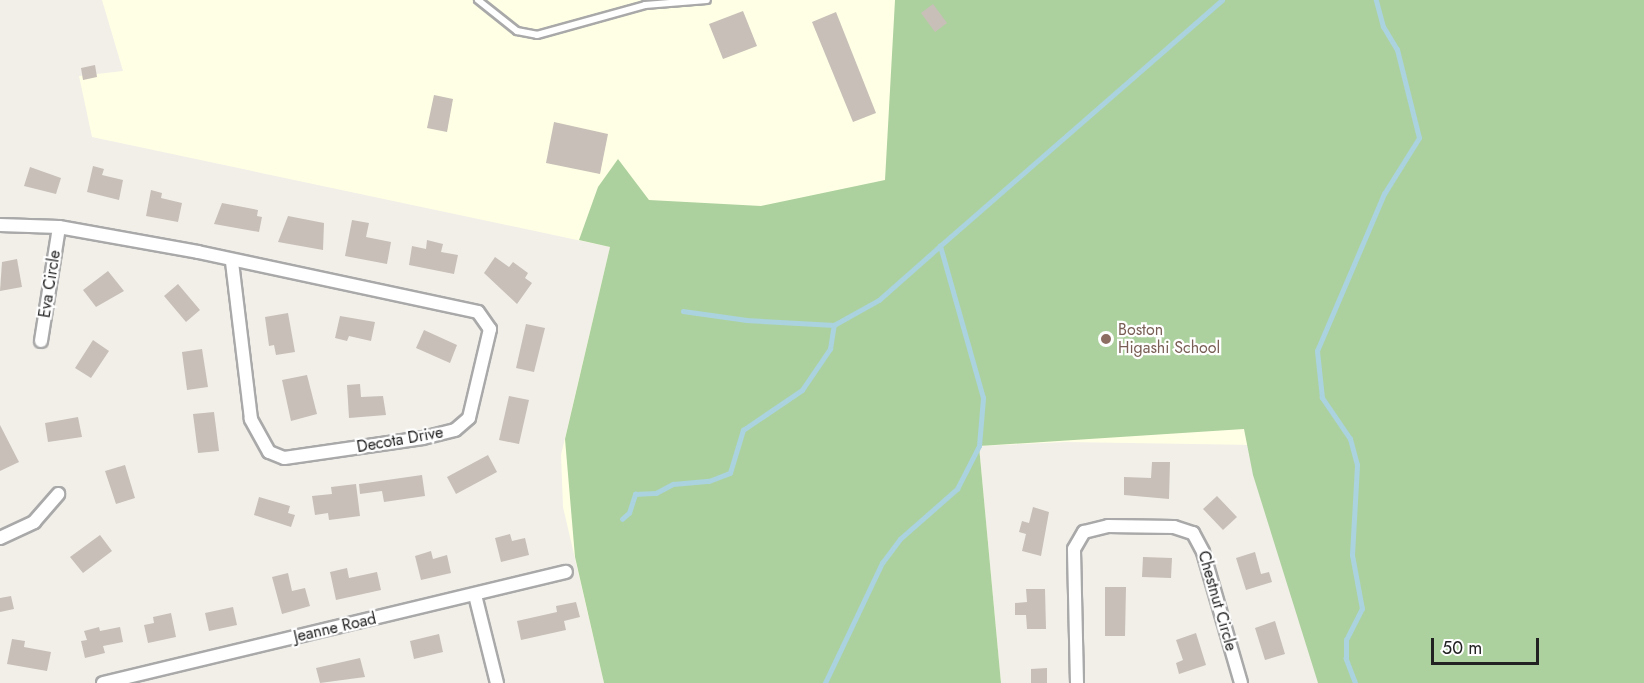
<!DOCTYPE html>
<style>
body{margin:0}
#map{position:relative;width:1644px;height:683px;overflow:hidden;background:#f2efe9;font-family:Jost,sans-serif}
div>[style]{position:absolute}
[style*='--x']{left:calc(var(--x)*1px);top:calc(var(--y)*1px);width:calc(var(--w)*1px);rotate:calc(var(--a)*1deg)}
.education>*{inset:0;background:#ffffe5}
.forest>*{inset:0;background:#add19e}
.stream>*{height:4.5px;margin:-2.25px;padding:0 2.25px;transform-origin:2.25px;border-radius:2.25px;background:#aad3df}
.building>*{inset:0;background:#c7bfb8}
.roads{filter:drop-shadow(2px 0 #a9a9a9) drop-shadow(-2px 0 #a9a9a9) drop-shadow(0 2px #a9a9a9) drop-shadow(0 -2px #a9a9a9)}
.lane>*{height:6px;margin:-3px;padding:0 3px;transform-origin:3px;border-radius:3px;background:#fff}
.street>*{height:12px;margin:-6px;padding:0 6px;transform-origin:6px;border-radius:6px;background:#fff}
.dots>*{width:16px;height:16px;translate:-50% -50%;box-sizing:border-box;border:3px solid #fff;border-radius:50%}
span{translate:-50% -50%;white-space:nowrap;text-align:center;line-height:1.15;-webkit-text-stroke:4.5px #fff;paint-order:stroke}
.street-label{font-size:16px;color:#222}
.education-label{font-size:16px;color:#785e54}
.left{translate:0 -50%;text-align:left}
.scale{position:absolute;left:1431px;top:638px;width:108px;height:27px;box-sizing:border-box;border:3px solid #222;border-top:0;padding-left:8px;font-size:18px;line-height:21px;white-space:nowrap;color:#222;-webkit-text-stroke:4px #fff;paint-order:stroke}
</style>
<div id="map">
<div class="education">
<i style="clip-path:polygon(102px 0,1272px 0,1590px 450px,1066px 442px,979px 446px,1001px 683px,604px 683px,563px 507px,561px 455px,610px 247px,92px 137px,79px 76px,123px 71px)"></i>
</div>
<div class="forest">
<i style="clip-path:polygon(895px 0,1644px 0,1644px 683px,1318px 683px,1253px 475px,1244px 429px,979px 446px,1001px 683px,604px 683px,575px 557px,565px 439px,610px 247px,579px 240px,598px 187px,618px 159px,649px 200px,761px 206px,885px 180px)"></i>
</div>
<div class="stream">
<i style="--x:683;--y:311;--w:64;--a:8.1"></i>
<i style="--x:746;--y:320;--w:88;--a:3.3"></i>
<i style="--x:622;--y:519;--w:9;--a:-41"></i>
<i style="--x:629;--y:513;--w:20;--a:-72"></i>
<i style="--x:635;--y:494;--w:21;--a:-3"></i>
<i style="--x:656;--y:493;--w:19;--a:-28"></i>
<i style="--x:673;--y:484;--w:36;--a:-5"></i>
<i style="--x:709;--y:481;--w:22;--a:-21"></i>
<i style="--x:730;--y:473;--w:45;--a:-73.2"></i>
<i style="--x:743;--y:430;--w:71;--a:-34.1"></i>
<i style="--x:802;--y:390;--w:50;--a:-55.7"></i>
<i style="--x:830;--y:349;--w:24;--a:-81"></i>
<i style="--x:834;--y:325;--w:51;--a:-29.1"></i>
<i style="--x:879;--y:300;--w:81;--a:-41.5"></i>
<i style="--x:825;--y:683;--w:133;--a:-64.6"></i>
<i style="--x:882;--y:563;--w:30;--a:-53"></i>
<i style="--x:900;--y:539;--w:76;--a:-41.3"></i>
<i style="--x:957;--y:489;--w:48;--a:-62.9"></i>
<i style="--x:979;--y:446;--w:48;--a:-85.2"></i>
<i style="--x:983;--y:398;--w:158;--a:-105.8"></i>
<i style="--x:940;--y:246;--w:374;--a:-41.1"></i>
<i style="--x:1355;--y:683;--w:26;--a:-111"></i>
<i style="--x:1346;--y:659;--w:19;--a:-90"></i>
<i style="--x:1346;--y:640;--w:35;--a:-63"></i>
<i style="--x:1362;--y:609;--w:55;--a:-100.5"></i>
<i style="--x:1352;--y:555;--w:90;--a:-86.8"></i>
<i style="--x:1357;--y:465;--w:27;--a:-105"></i>
<i style="--x:1350;--y:439;--w:50;--a:-124.3"></i>
<i style="--x:1322;--y:398;--w:47;--a:-96.1"></i>
<i style="--x:1317;--y:351;--w:171;--a:-66.9"></i>
<i style="--x:1384;--y:194;--w:66;--a:-58"></i>
<i style="--x:1419;--y:138;--w:91;--a:-104"></i>
<i style="--x:1397;--y:50;--w:27;--a:-121"></i>
<i style="--x:1383;--y:27;--w:28;--a:-105"></i>
</div>
<div class="building">
<i style="clip-path:polygon(933px 4px,947px 23px,935px 32px,921px 13px)"></i>
<i style="clip-path:polygon(743px 11px,757px 46px,723px 59px,709px 24px)"></i>
<i style="clip-path:polygon(836px 12px,876px 113px,853px 122px,812px 22px)"></i>
<i style="clip-path:polygon(95px 65px,97px 77px,83px 80px,81px 68px)"></i>
<i style="clip-path:polygon(434px 95px,453px 99px,447px 132px,427px 128px)"></i>
<i style="clip-path:polygon(554px 122px,608px 134px,600px 174px,546px 163px)"></i>
<i style="clip-path:polygon(93px 166px,104px 169px,102px 175px,123px 180px,119px 200px,87px 192px)"></i>
<i style="clip-path:polygon(30px 167px,61px 178px,56px 194px,24px 186px)"></i>
<i style="clip-path:polygon(151px 190px,162px 193px,161px 198px,182px 203px,178px 222px,146px 216px)"></i>
<i style="clip-path:polygon(222px 203px,258px 210px,257px 216px,262px 217px,259px 232px,214px 224px)"></i>
<i style="clip-path:polygon(288px 216px,324px 223px,323px 250px,278px 242px)"></i>
<i style="clip-path:polygon(352px 220px,369px 223px,366px 237px,391px 242px,387px 264px,345px 256px)"></i>
<i style="clip-path:polygon(427px 240px,443px 244px,441px 252px,458px 255px,454px 274px,409px 265px,412px 246px,426px 249px)"></i>
<i style="clip-path:polygon(495px 257px,509px 267px,513px 262px,528px 273px,525px 278px,532px 283px,517px 304px,484px 273px)"></i>
<i style="clip-path:polygon(17px 259px,22px 287px,0 291px,2px 262px)"></i>
<i style="clip-path:polygon(108px 271px,124px 291px,96px 307px,83px 290px)"></i>
<i style="clip-path:polygon(178px 284px,200px 310px,186px 322px,164px 296px)"></i>
<i style="clip-path:polygon(288px 313px,295px 352px,276px 355px,274px 345px,269px 346px,265px 317px)"></i>
<i style="clip-path:polygon(340px 316px,375px 322px,371px 341px,349px 336px,347px 341px,335px 338px)"></i>
<i style="clip-path:polygon(526px 324px,545px 328px,534px 372px,516px 368px)"></i>
<i style="clip-path:polygon(424px 330px,457px 345px,450px 363px,416px 348px)"></i>
<i style="clip-path:polygon(93px 340px,109px 351px,91px 378px,75px 368px)"></i>
<i style="clip-path:polygon(202px 349px,208px 387px,187px 390px,182px 352px)"></i>
<i style="clip-path:polygon(307px 375px,317px 414px,291px 421px,282px 380px)"></i>
<i style="clip-path:polygon(360px 384px,361px 397px,383px 396px,386px 415px,349px 418px,347px 385px)"></i>
<i style="clip-path:polygon(509px 396px,529px 400px,519px 444px,499px 440px)"></i>
<i style="clip-path:polygon(214px 412px,219px 451px,198px 453px,193px 414px)"></i>
<i style="clip-path:polygon(78px 417px,82px 437px,48px 442px,45px 423px)"></i>
<i style="clip-path:polygon(0 425px,19px 462px,0 471px)"></i>
<i style="clip-path:polygon(488px 455px,497px 472px,456px 494px,447px 477px)"></i>
<i style="clip-path:polygon(1152px 462px,1170px 462px,1169px 499px,1124px 495px,1124px 477px,1151px 478px)"></i>
<i style="clip-path:polygon(125px 465px,135px 498px,116px 504px,105px 471px)"></i>
<i style="clip-path:polygon(422px 475px,425px 496px,384px 502px,382px 491px,360px 494px,359px 484px)"></i>
<i style="clip-path:polygon(356px 484px,360px 516px,329px 520px,328px 513px,315px 515px,312px 496px,332px 494px,331px 487px)"></i>
<i style="clip-path:polygon(1217px 496px,1237px 517px,1223px 530px,1203px 509px)"></i>
<i style="clip-path:polygon(259px 497px,290px 506px,288px 513px,295px 515px,291px 527px,254px 515px)"></i>
<i style="clip-path:polygon(1033px 507px,1049px 512px,1041px 556px,1022px 551px,1026px 534px,1019px 532px,1022px 521px,1029px 523px)"></i>
<i style="clip-path:polygon(510px 534px,512px 541px,525px 538px,529px 555px,501px 562px,495px 538px)"></i>
<i style="clip-path:polygon(100px 535px,112px 551px,83px 573px,70px 557px)"></i>
<i style="clip-path:polygon(431px 551px,433px 559px,447px 555px,451px 573px,421px 580px,415px 556px)"></i>
<i style="clip-path:polygon(1255px 552px,1261px 574px,1269px 572px,1272px 582px,1246px 590px,1236px 558px)"></i>
<i style="clip-path:polygon(1143px 557px,1172px 558px,1171px 578px,1142px 577px)"></i>
<i style="clip-path:polygon(347px 568px,349px 578px,377px 572px,381px 590px,336px 600px,330px 572px)"></i>
<i style="clip-path:polygon(288px 573px,292px 591px,305px 588px,310px 606px,282px 614px,272px 577px)"></i>
<i style="clip-path:polygon(1105px 587px,1126px 587px,1125px 636px,1105px 636px)"></i>
<i style="clip-path:polygon(1026px 589px,1045px 589px,1046px 629px,1027px 629px,1026px 615px,1015px 615px,1015px 603px,1027px 602px)"></i>
<i style="clip-path:polygon(11px 596px,14px 609px,0 612px,0 598px)"></i>
<i style="clip-path:polygon(576px 602px,580px 617px,564px 621px,566px 630px,521px 640px,517px 621px,557px 612px,556px 606px)"></i>
<i style="clip-path:polygon(233px 607px,237px 625px,209px 631px,205px 613px)"></i>
<i style="clip-path:polygon(171px 613px,176px 637px,148px 643px,144px 625px,154px 623px,153px 617px)"></i>
<i style="clip-path:polygon(1275px 621px,1285px 654px,1265px 660px,1255px 628px)"></i>
<i style="clip-path:polygon(99px 627px,100px 631px,120px 627px,123px 642px,103px 646px,105px 653px,85px 658px,81px 641px,87px 640px,84px 631px)"></i>
<i style="clip-path:polygon(1196px 633px,1206px 665px,1179px 674px,1176px 663px,1183px 660px,1176px 640px)"></i>
<i style="clip-path:polygon(439px 634px,443px 652px,414px 659px,410px 641px)"></i>
<i style="clip-path:polygon(12px 639px,25px 641px,24px 647px,51px 652px,47px 671px,7px 664px)"></i>
<i style="clip-path:polygon(360px 658px,365px 677px,320px 683px,316px 668px)"></i>
<i style="clip-path:polygon(1047px 668px,1047px 683px,1031px 683px,1031px 669px)"></i>
</div>
<div class="roads">
<div class="lane">
<i style="--x:478;--y:0;--w:50;--a:38.5"></i>
<i style="--x:517;--y:31;--w:20;--a:11"></i>
<i style="--x:537;--y:35;--w:112;--a:-15.5"></i>
<i style="--x:645;--y:5;--w:62;--a:-4.6"></i>
</div>
<div class="street">
<i style="--x:0;--y:225;--w:59;--a:1.9"></i>
<i style="--x:59;--y:227;--w:141;--a:10.2"></i>
<i style="--x:198;--y:252;--w:286;--a:12.1"></i>
<i style="--x:478;--y:312;--w:21;--a:55"></i>
<i style="--x:490;--y:329;--w:91;--a:103.3"></i>
<i style="--x:469;--y:418;--w:18;--a:139"></i>
<i style="--x:455;--y:430;--w:33;--a:166"></i>
<i style="--x:423;--y:438;--w:140;--a:171.8"></i>
<i style="--x:284;--y:458;--w:16;--a:-158"></i>
<i style="--x:269;--y:452;--w:38;--a:-119"></i>
<i style="--x:251;--y:419;--w:158;--a:-96.9"></i>
<i style="--x:41;--y:341;--w:115;--a:-81"></i>
<i style="--x:0;--y:538;--w:38;--a:-25"></i>
<i style="--x:34;--y:522;--w:37;--a:-49"></i>
<i style="--x:475;--y:595;--w:91;--a:76"></i>
<i style="--x:103;--y:683;--w:476;--a:-13.5"></i>
<i style="--x:1077;--y:683;--w:134;--a:-91.3"></i>
<i style="--x:1074;--y:549;--w:20;--a:-60"></i>
<i style="--x:1084;--y:532;--w:25;--a:-14"></i>
<i style="--x:1108;--y:526;--w:66;--a:0.9"></i>
<i style="--x:1174;--y:527;--w:20;--a:18"></i>
<i style="--x:1193;--y:533;--w:21;--a:62"></i>
<i style="--x:1203;--y:552;--w:136;--a:73.8"></i>
</div>
</div>
<div class="dots">
<i style="left:1106px;top:339px;background:#8d6e63"></i>
</div>
<div class="street-label">
<span style="left:50px;top:284px;rotate:-81deg">Eva Circle</span>
<span style="left:400px;top:440px;rotate:-10deg">Decota Drive</span>
<span style="left:1217px;top:601px;rotate:74deg">Chestnut Circle</span>
<span style="left:335px;top:628px;rotate:-13deg">Jeanne Road</span>
</div>
<div class="education-label">
<span class="left" style="left:1118px;top:339px">Boston<br>Higashi School</span>
</div>
<div class="scale">50 m</div>
</div>
